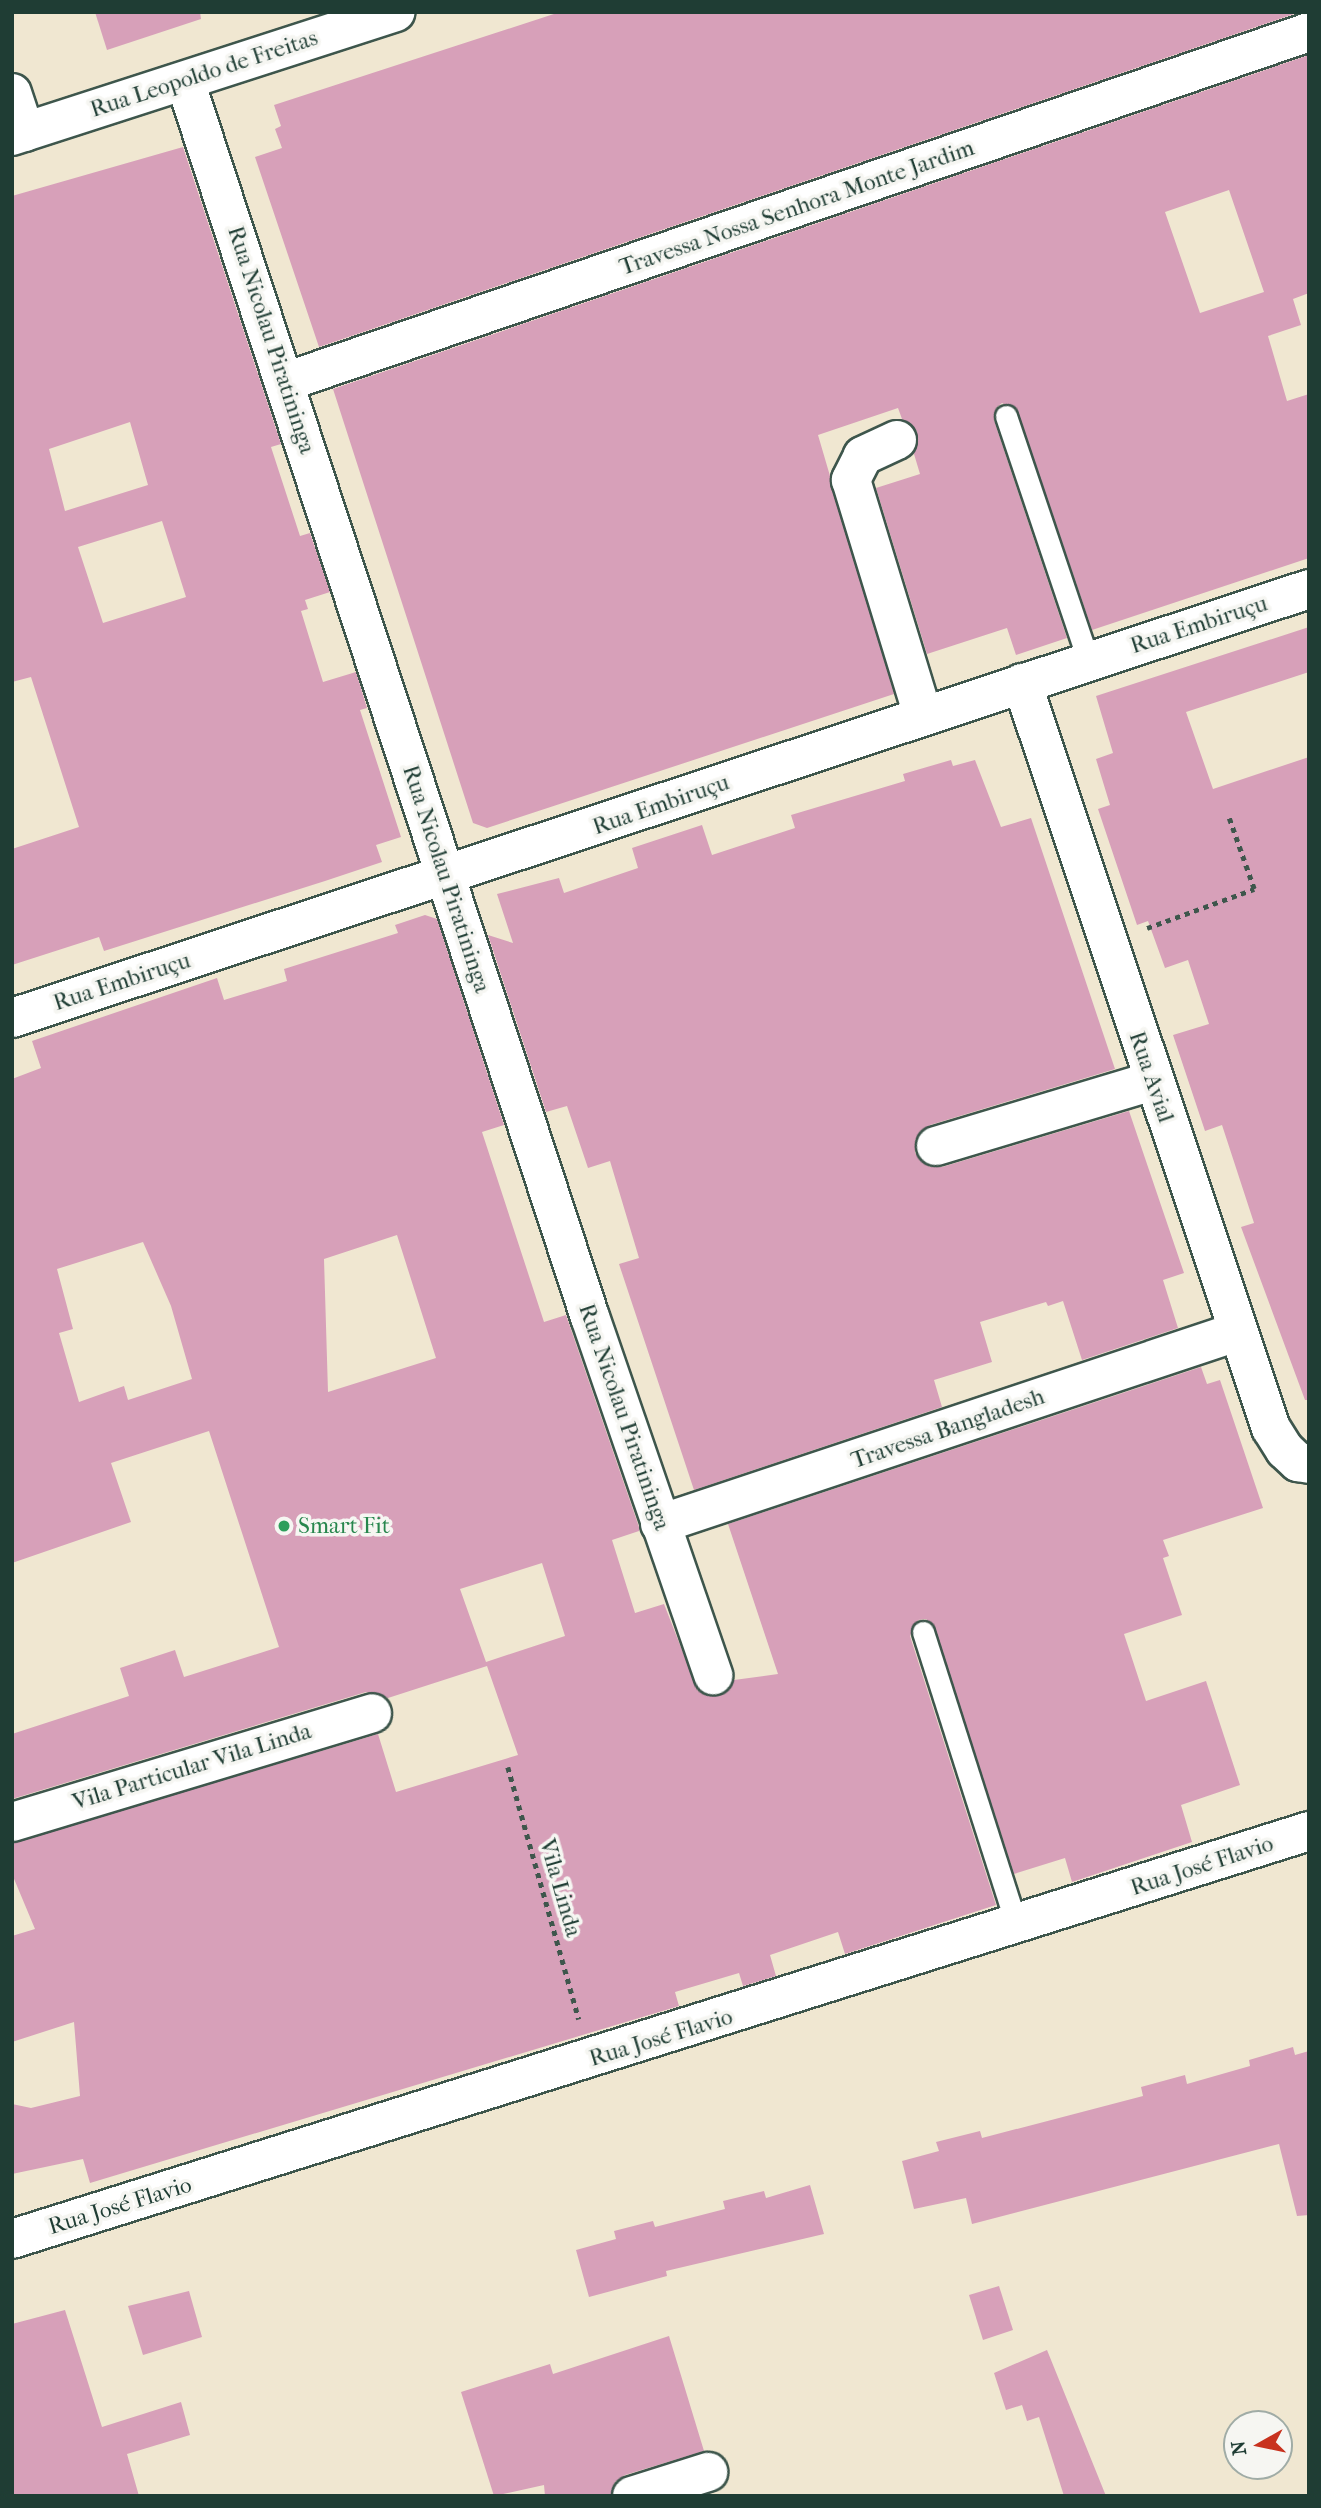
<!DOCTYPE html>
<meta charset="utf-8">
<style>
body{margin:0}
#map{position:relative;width:1321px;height:2508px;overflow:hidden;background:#f0e7d1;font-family:"IM FELL French Canon",serif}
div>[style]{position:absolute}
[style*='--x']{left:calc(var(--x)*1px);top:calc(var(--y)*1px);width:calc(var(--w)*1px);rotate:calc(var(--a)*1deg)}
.building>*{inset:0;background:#d7a0b9}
.path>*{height:4.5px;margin-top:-2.25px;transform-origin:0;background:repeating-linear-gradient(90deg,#3e564c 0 5px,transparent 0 10px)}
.roads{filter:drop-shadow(2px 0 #3e564c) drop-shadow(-2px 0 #3e564c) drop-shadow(0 2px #3e564c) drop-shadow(0 -2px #3e564c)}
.lane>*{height:21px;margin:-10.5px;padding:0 10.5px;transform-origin:10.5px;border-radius:10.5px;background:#fff}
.street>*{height:38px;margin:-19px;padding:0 19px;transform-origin:19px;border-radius:19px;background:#fff}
.dots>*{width:19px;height:19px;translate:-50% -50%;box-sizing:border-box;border:4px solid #f6f6f2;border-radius:50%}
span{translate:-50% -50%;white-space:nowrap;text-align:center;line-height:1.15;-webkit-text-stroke:7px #f6f6f2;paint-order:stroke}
.street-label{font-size:23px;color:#1f3d34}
.leisure-label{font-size:23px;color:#27864d}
.left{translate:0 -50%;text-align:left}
.frame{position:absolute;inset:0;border:14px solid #1f3d34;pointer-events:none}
.north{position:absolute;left:1223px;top:2410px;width:70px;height:70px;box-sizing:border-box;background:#f6f6f2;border:2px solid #a0aca6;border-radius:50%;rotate:261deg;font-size:19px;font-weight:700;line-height:28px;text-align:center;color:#1f3d34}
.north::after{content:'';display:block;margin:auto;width:24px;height:32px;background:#c8321e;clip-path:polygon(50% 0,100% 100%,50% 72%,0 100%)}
</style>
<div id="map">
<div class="building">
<i style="clip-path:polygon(95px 12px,200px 12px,201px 19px,107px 50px)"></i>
<i style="clip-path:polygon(560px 12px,1297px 12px,1297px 13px,319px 347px,255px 157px,282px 148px,275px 129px,281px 126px,274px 105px)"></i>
<i style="clip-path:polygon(evenodd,1309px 55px,1309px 293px,1293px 299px,1301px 325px,1268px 336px,1287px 401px,1309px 394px,1309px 558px,1092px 630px,1018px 412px,1002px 403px,996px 408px,994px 420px,1067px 638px,1016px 655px,1007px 628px,927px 654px,876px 488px,920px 474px,914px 454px,917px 431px,902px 419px,898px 408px,818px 435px,894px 694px,487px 828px,473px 823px,333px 389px,1309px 55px,1229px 190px,1264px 292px,1200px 313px,1165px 212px,1229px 190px)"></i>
<i style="clip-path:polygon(evenodd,183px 147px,281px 444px,271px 447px,300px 536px,310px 533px,330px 592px,305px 600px,308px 609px,301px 611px,323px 682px,356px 672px,367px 708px,360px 710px,401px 837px,376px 845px,382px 862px,325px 881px,104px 951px,99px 937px,12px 965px,12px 849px,79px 827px,31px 677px,12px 682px,12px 196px,183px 147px,130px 422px,148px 485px,65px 511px,49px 449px,130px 422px,183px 147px,162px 521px,186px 597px,103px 623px,78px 547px,162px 521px)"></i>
<i style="clip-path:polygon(1309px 627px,1309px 672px,1186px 712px,1213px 789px,1309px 757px,1309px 1400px,1305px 1400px,1241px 1227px,1254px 1223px,1222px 1125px,1205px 1131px,1173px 1035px,1209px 1024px,1188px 960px,1165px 968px,1148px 921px,1137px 925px,1098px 809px,1110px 805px,1096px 759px,1113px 753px,1096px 696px)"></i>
<i style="clip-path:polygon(951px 760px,953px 766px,975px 760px,1001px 827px,1031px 818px,1115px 1069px,930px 1125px,915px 1140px,915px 1153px,930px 1167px,942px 1167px,1129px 1111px,1184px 1273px,1163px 1280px,1178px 1328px,1082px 1360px,1063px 1301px,1048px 1306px,1046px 1302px,980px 1322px,992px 1362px,934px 1380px,942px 1407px,694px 1490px,619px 1264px,639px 1258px,610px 1161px,588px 1168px,567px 1106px,546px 1112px,488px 935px,513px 943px,497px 894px,559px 878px,564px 893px,638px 868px,632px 848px,702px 825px,712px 855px,795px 828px,791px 815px,905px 781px,903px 774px)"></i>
<i style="clip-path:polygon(evenodd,425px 915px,437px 919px,504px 1125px,482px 1132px,544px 1322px,566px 1315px,639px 1527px,639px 1531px,612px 1540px,635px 1613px,664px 1604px,698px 1691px,719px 1696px,734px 1680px,778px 1674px,728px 1524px,1201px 1367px,1207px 1384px,1220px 1380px,1263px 1508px,1163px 1540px,1169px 1556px,1163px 1558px,1182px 1615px,1124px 1634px,1146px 1701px,1206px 1681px,1240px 1785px,1181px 1805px,1192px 1842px,1072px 1882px,1065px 1858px,1014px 1874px,935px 1628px,926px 1619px,918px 1620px,910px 1636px,996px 1905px,845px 1954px,838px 1932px,770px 1955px,776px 1976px,743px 1986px,739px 1973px,675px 1992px,679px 2006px,90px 2183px,83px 2159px,12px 2174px,12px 2104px,31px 2108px,80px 2096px,74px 2022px,12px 2042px,12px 1936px,35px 1929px,12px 1874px,12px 1843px,378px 1734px,396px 1792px,518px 1755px,487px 1666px,388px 1698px,366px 1692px,12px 1799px,12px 1734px,129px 1696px,120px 1668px,175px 1650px,184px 1677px,279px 1647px,209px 1431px,111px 1463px,131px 1522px,12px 1563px,12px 1079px,41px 1068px,32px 1041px,217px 978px,224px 1000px,287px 981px,284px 969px,398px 933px,395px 925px,425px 915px,397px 1235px,436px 1358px,328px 1392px,324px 1259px,397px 1235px,425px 915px,143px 1242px,171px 1306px,192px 1379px,128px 1400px,124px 1386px,79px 1402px,59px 1333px,73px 1329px,57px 1269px,143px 1242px,425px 915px,542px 1563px,565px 1636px,486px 1662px,460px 1589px,542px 1563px)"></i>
<i style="clip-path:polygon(1293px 2047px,1295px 2055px,1309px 2051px,1309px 2215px,1297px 2216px,1279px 2144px,972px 2224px,966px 2198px,914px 2209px,902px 2161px,939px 2151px,936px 2142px,980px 2131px,982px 2138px,1143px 2096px,1141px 2087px,1185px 2075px,1187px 2084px,1250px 2066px,1249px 2060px)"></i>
<i style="clip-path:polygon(810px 2185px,824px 2234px,666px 2271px,667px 2276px,589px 2297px,576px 2250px,616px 2239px,614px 2231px,653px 2221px,655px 2227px,725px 2209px,723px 2201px,764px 2191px,766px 2198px)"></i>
<i style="clip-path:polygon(999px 2286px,1013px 2330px,983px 2340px,969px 2295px)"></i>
<i style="clip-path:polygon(189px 2291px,202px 2337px,143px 2355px,128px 2306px)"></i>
<i style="clip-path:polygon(65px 2310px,102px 2427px,181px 2402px,190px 2435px,127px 2454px,139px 2496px,12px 2496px,12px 2324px)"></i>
<i style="clip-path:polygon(669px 2336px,704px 2451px,625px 2475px,615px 2482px,611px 2496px,545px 2496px,544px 2485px,494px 2496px,461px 2392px,550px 2364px,553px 2374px)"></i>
<i style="clip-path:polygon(1047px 2350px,1106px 2496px,1064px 2496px,1039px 2417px,1027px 2421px,1022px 2405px,1006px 2410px,994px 2373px)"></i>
</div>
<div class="path">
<i style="--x:1147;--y:928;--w:114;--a:-20"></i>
<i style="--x:1254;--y:889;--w:75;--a:-109.4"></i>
<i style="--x:508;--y:1767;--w:262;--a:74.3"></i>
</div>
<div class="roads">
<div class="lane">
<i style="--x:1006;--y:416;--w:260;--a:71.4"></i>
<i style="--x:923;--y:1632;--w:309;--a:72.3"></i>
</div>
<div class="street">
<i style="--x:185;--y:81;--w:1301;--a:71.86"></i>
<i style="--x:590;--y:1317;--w:379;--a:71"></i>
<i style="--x:12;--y:93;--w:41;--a:71.6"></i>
<i style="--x:12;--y:136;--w:403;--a:-17.9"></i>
<i style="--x:285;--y:382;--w:1082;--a:-18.87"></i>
<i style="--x:897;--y:440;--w:38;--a:155"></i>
<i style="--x:863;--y:456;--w:27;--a:117"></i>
<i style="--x:851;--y:480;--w:247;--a:73"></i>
<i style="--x:1022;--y:683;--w:786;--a:71.52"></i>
<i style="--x:1271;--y:1428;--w:26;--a:58"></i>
<i style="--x:1285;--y:1450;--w:18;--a:43"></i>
<i style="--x:1298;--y:1462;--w:11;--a:10"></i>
<i style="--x:12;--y:1018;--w:1366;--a:-18.3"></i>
<i style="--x:936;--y:1146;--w:227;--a:-16.7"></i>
<i style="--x:660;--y:1524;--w:607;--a:-18.43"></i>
<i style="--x:12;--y:1822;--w:376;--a:-16.8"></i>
<i style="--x:12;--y:2239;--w:1360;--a:-17.46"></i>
<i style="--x:632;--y:2496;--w:80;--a:-17.5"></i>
</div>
</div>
<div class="dots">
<i style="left:284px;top:1526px;background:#2e9e5b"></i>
</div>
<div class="street-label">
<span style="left:204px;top:74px;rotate:-18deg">Rua Leopoldo de Freitas</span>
<span style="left:797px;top:208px;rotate:-19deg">Travessa Nossa Senhora Monte Jardim</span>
<span style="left:271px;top:340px;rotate:72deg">Rua Nicolau Piratininga</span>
<span style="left:1199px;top:625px;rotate:-18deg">Rua Embiruçu</span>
<span style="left:661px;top:805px;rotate:-19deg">Rua Embiruçu</span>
<span style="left:446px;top:879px;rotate:72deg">Rua Nicolau Piratininga</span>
<span style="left:122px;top:982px;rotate:-18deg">Rua Embiruçu</span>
<span style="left:1151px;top:1077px;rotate:71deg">Rua Avial</span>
<span style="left:624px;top:1417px;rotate:71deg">Rua Nicolau Piratininga</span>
<span style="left:948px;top:1429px;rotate:-19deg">Travessa Bangladesh</span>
<span style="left:192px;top:1767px;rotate:-17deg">Vila Particular Vila Linda</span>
<span style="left:1202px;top:1866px;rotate:-18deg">Rua José Flavio</span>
<span style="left:560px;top:1888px;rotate:74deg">Vila Linda</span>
<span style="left:661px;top:2038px;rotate:-17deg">Rua José Flavio</span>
<span style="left:120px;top:2206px;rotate:-17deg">Rua José Flavio</span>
</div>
<div class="leisure-label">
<span class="left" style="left:298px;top:1526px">Smart Fit</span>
</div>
<div class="frame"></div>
<div class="north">N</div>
</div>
